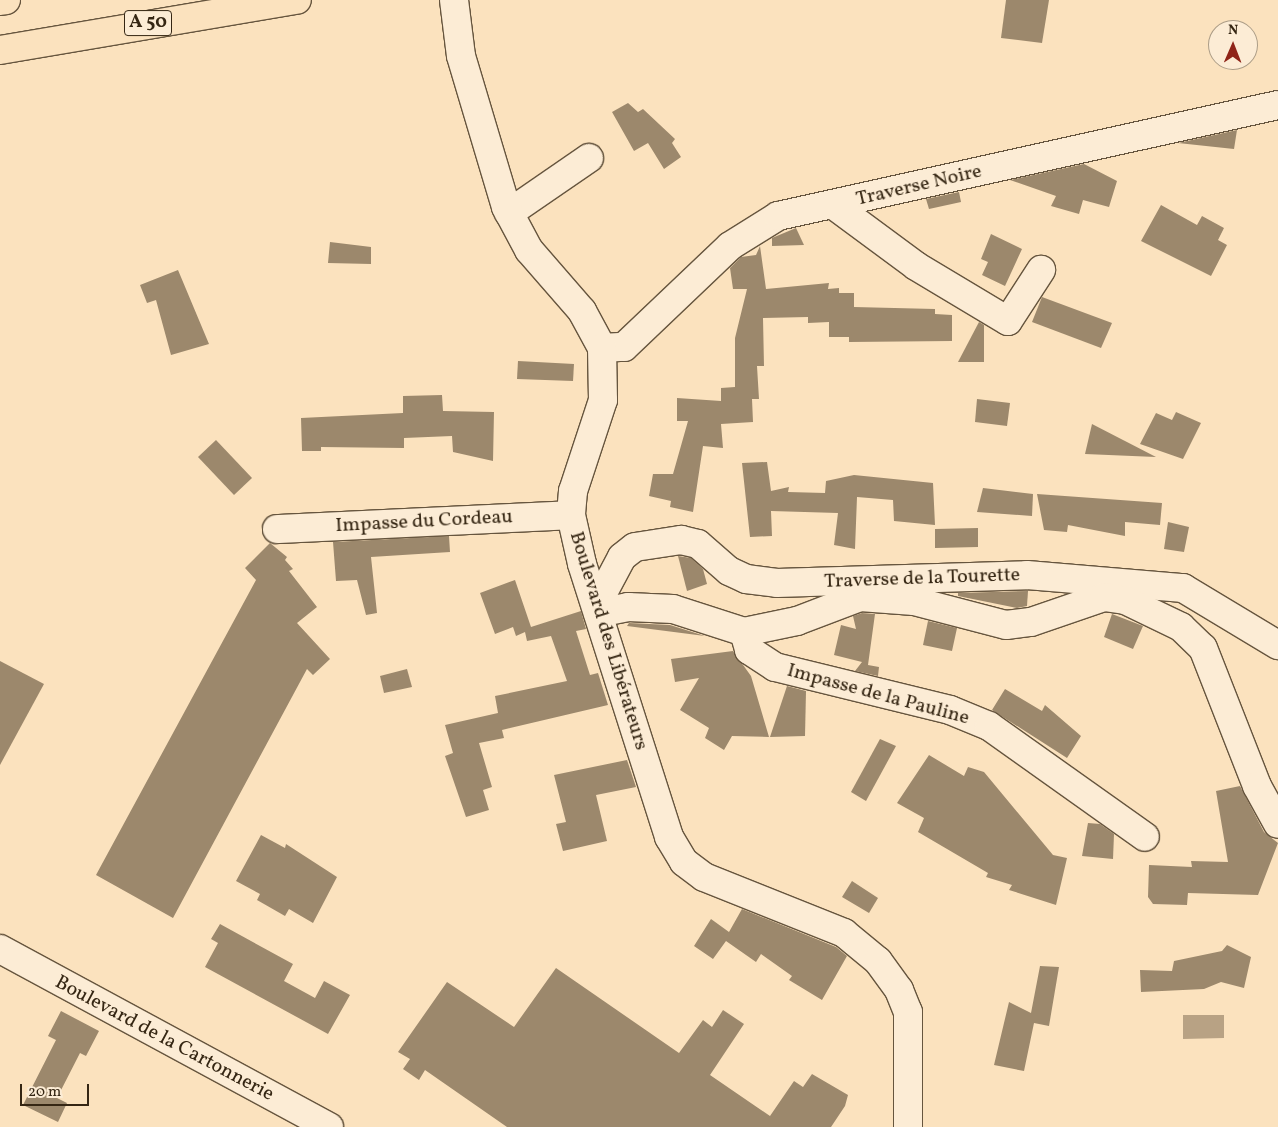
<!DOCTYPE html>
<meta charset="utf-8">
<style>
body{margin:0}
#map{position:relative;width:1278px;height:1127px;overflow:hidden;background:#fbe2be;font-family:Vollkorn,serif}
div>[style]{position:absolute}
[style*='--x']{left:calc(var(--x)*1px);top:calc(var(--y)*1px);width:calc(var(--w)*1px);rotate:calc(var(--a)*1deg)}
.water>*{inset:0;background:#b8a284}
.building>*{inset:0;background:#9c886c}
.roads{filter:drop-shadow(1px 0 #66553e) drop-shadow(-1px 0 #66553e) drop-shadow(0 1px #66553e) drop-shadow(0 -1px #66553e)}
.street>*{height:28px;margin:-14px;padding:0 14px;transform-origin:14px;border-radius:14px;background:#fcecd5}
.secondary>*{height:28px;margin:-14px;padding:0 14px;transform-origin:14px;border-radius:14px;background:#fcecd5}
.highway>*{height:28px;margin:-14px;padding:0 14px;transform-origin:14px;border-radius:14px;background:#fbe2be}
span{translate:-50% -50%;white-space:nowrap;text-align:center;line-height:1.15;-webkit-text-stroke:4px #fcecd5;paint-order:stroke}
.shield-label span{padding:1px 4px;background:#fcecd5;border:1px solid;border-radius:4px;-webkit-text-stroke-width:0}
.shield-label{font-size:19px;color:#352613;font-weight:700}
.street-label{font-size:20px;color:#352613}
.north{position:absolute;left:1208px;top:20px;width:50px;height:50px;box-sizing:border-box;background:#fcecd5;border:1px solid #ac9d87;border-radius:50%;rotate:1deg;font-size:14px;font-weight:700;line-height:20px;text-align:center;color:#352613}
.north::after{content:'';display:block;margin:auto;width:18px;height:22px;background:#8f2418;clip-path:polygon(50% 0,100% 100%,50% 72%,0 100%)}
.scale{position:absolute;left:20px;top:1084px;width:69px;height:22px;box-sizing:border-box;border:2px solid #352613;border-top:0;padding-left:6px;font-size:15px;line-height:18px;white-space:nowrap;color:#352613;-webkit-text-stroke:4px #fcecd5;paint-order:stroke}
</style>
<div id="map">
<div class="water">
<i style="clip-path:polygon(1183px 1015px,1224px 1015px,1224px 1038px,1183px 1039px)"></i>
</div>
<div class="building">
<i style="clip-path:polygon(1006px 0,1049px 0,1042px 43px,1001px 38px)"></i>
<i style="clip-path:polygon(628px 103px,638px 112px,643px 109px,675px 139px,672px 143px,681px 157px,664px 169px,648px 143px,634px 151px,612px 112px)"></i>
<i style="clip-path:polygon(1237px 130px,1234px 149px,1178px 143px)"></i>
<i style="clip-path:polygon(1084px 164px,1117px 181px,1109px 207px,1083px 200px,1079px 214px,1051px 206px,1056px 196px,1010px 180px)"></i>
<i style="clip-path:polygon(959px 192px,961px 202px,929px 209px,926px 199px)"></i>
<i style="clip-path:polygon(1161px 205px,1197px 225px,1202px 216px,1224px 228px,1218px 240px,1227px 245px,1211px 276px,1141px 241px)"></i>
<i style="clip-path:polygon(796px 228px,804px 245px,772px 246px,772px 238px)"></i>
<i style="clip-path:polygon(991px 234px,1022px 249px,1005px 286px,982px 275px,988px 262px,981px 259px)"></i>
<i style="clip-path:polygon(330px 242px,371px 247px,371px 264px,328px 263px)"></i>
<i style="clip-path:polygon(760px 246px,766px 289px,829px 283px,828px 289px,839px 288px,839px 293px,854px 293px,854px 307px,935px 309px,935px 314px,952px 315px,952px 341px,849px 342px,849px 337px,829px 337px,829px 322px,808px 323px,808px 317px,763px 318px,764px 366px,757px 366px,759px 399px,752px 399px,753px 422px,721px 424px,723px 448px,703px 446px,693px 512px,670px 507px,671px 501px,649px 496px,653px 474px,673px 474px,688px 421px,677px 421px,677px 398px,721px 401px,721px 388px,735px 387px,735px 338px,747px 289px,733px 289px,730px 268px,741px 257px,756px 255px)"></i>
<i style="clip-path:polygon(178px 270px,209px 344px,171px 355px,156px 300px,147px 303px,140px 285px)"></i>
<i style="clip-path:polygon(1042px 297px,1112px 323px,1101px 348px,1032px 322px)"></i>
<i style="clip-path:polygon(979px 322px,984px 325px,984px 362px,958px 362px)"></i>
<i style="clip-path:polygon(518px 361px,574px 364px,573px 381px,517px 379px)"></i>
<i style="clip-path:polygon(442px 395px,443px 411px,494px 412px,493px 461px,453px 452px,452px 436px,404px 438px,404px 448px,321px 447px,321px 451px,302px 451px,301px 418px,403px 413px,403px 396px)"></i>
<i style="clip-path:polygon(977px 399px,1010px 403px,1007px 426px,975px 422px)"></i>
<i style="clip-path:polygon(1176px 412px,1201px 423px,1183px 459px,1140px 444px,1156px 413px,1172px 420px)"></i>
<i style="clip-path:polygon(1092px 424px,1156px 457px,1085px 454px)"></i>
<i style="clip-path:polygon(216px 440px,252px 478px,234px 495px,198px 457px)"></i>
<i style="clip-path:polygon(767px 462px,771px 491px,789px 487px,788px 492px,825px 493px,826px 481px,854px 475px,933px 483px,935px 525px,894px 521px,893px 500px,857px 497px,855px 549px,834px 545px,838px 513px,771px 511px,772px 536px,750px 537px,742px 463px)"></i>
<i style="clip-path:polygon(983px 488px,1033px 494px,1032px 516px,977px 512px)"></i>
<i style="clip-path:polygon(1037px 494px,1162px 503px,1160px 525px,1125px 522px,1125px 536px,1068px 525px,1067px 532px,1044px 530px)"></i>
<i style="clip-path:polygon(1168px 522px,1189px 527px,1184px 552px,1164px 549px)"></i>
<i style="clip-path:polygon(978px 528px,978px 547px,935px 548px,935px 529px)"></i>
<i style="clip-path:polygon(449px 536px,450px 552px,371px 557px,377px 613px,366px 615px,357px 580px,336px 581px,333px 542px)"></i>
<i style="clip-path:polygon(270px 543px,287px 557px,285px 560px,293px 569px,289px 571px,317px 607px,297px 623px,330px 659px,313px 675px,307px 669px,173px 918px,96px 875px,256px 580px,245px 568px)"></i>
<i style="clip-path:polygon(678px 556px,691px 558px,703px 569px,707px 584px,687px 591px)"></i>
<i style="clip-path:polygon(515px 580px,531px 627px,581px 611px,586px 629px,576px 631px,590px 675px,598px 673px,608px 705px,502px 730px,504px 738px,479px 743px,492px 787px,483px 790px,489px 810px,466px 817px,445px 756px,453px 753px,445px 725px,498px 713px,495px 696px,567px 681px,551px 636px,527px 641px,525px 632px,516px 636px,513px 627px,495px 634px,480px 593px)"></i>
<i style="clip-path:polygon(1028px 591px,1027px 606px,1017px 608px,958px 596px,958px 593px)"></i>
<i style="clip-path:polygon(862px 613px,875px 614px,868px 665px,879px 667px,878px 676px,855px 671px,862px 662px,834px 655px,841px 625px,856px 629px,853px 616px)"></i>
<i style="clip-path:polygon(1112px 614px,1143px 626px,1133px 649px,1104px 637px)"></i>
<i style="clip-path:polygon(928px 621px,957px 628px,952px 651px,923px 645px)"></i>
<i style="clip-path:polygon(629px 623px,670px 625px,705px 636px,627px 626px)"></i>
<i style="clip-path:polygon(733px 651px,751px 676px,769px 737px,732px 736px,724px 750px,705px 738px,709px 728px,680px 710px,699px 678px,675px 682px,671px 659px)"></i>
<i style="clip-path:polygon(0 661px,44px 684px,0 765px)"></i>
<i style="clip-path:polygon(407px 669px,412px 687px,384px 693px,380px 676px)"></i>
<i style="clip-path:polygon(787px 686px,806px 691px,805px 736px,770px 737px)"></i>
<i style="clip-path:polygon(1005px 689px,1042px 711px,1045px 705px,1081px 736px,1067px 758px,992px 710px)"></i>
<i style="clip-path:polygon(880px 739px,896px 746px,866px 801px,851px 792px)"></i>
<i style="clip-path:polygon(929px 755px,964px 776px,968px 767px,984px 772px,1053px 855px,1067px 858px,1056px 905px,1009px 890px,1012px 885px,986px 877px,988px 873px,918px 832px,924px 818px,897px 803px)"></i>
<i style="clip-path:polygon(627px 760px,636px 787px,596px 795px,607px 841px,563px 851px,556px 824px,566px 822px,554px 775px)"></i>
<i style="clip-path:polygon(1240px 786px,1264px 832px,1278px 843px,1258px 895px,1188px 893px,1187px 905px,1153px 904px,1148px 897px,1149px 865px,1192px 867px,1191px 861px,1228px 862px,1216px 791px)"></i>
<i style="clip-path:polygon(1088px 823px,1100px 824px,1114px 834px,1113px 859px,1082px 856px)"></i>
<i style="clip-path:polygon(261px 835px,285px 848px,286px 844px,337px 877px,313px 923px,289px 909px,285px 916px,257px 900px,260px 894px,236px 881px)"></i>
<i style="clip-path:polygon(852px 881px,878px 898px,869px 913px,842px 897px)"></i>
<i style="clip-path:polygon(742px 909px,836px 947px,847px 956px,822px 1000px,789px 980px,792px 976px,761px 954px,756px 962px,726px 941px,713px 959px,694px 946px,711px 919px,729px 932px)"></i>
<i style="clip-path:polygon(220px 924px,293px 964px,284px 981px,315px 998px,324px 981px,350px 995px,328px 1034px,205px 967px,218px 943px,211px 939px)"></i>
<i style="clip-path:polygon(1227px 945px,1251px 957px,1244px 988px,1221px 982px,1204px 989px,1141px 992px,1140px 970px,1172px 971px,1174px 961px,1222px 951px)"></i>
<i style="clip-path:polygon(1040px 966px,1059px 967px,1049px 1026px,1034px 1023px,1024px 1071px,994px 1065px,1009px 1002px,1031px 1013px)"></i>
<i style="clip-path:polygon(556px 968px,679px 1053px,703px 1020px,712px 1027px,723px 1010px,744px 1024px,710px 1075px,770px 1116px,794px 1081px,803px 1087px,812px 1074px,848px 1095px,845px 1106px,831px 1127px,507px 1127px,425px 1070px,419px 1080px,403px 1069px,410px 1059px,398px 1052px,447px 982px,514px 1027px)"></i>
<i style="clip-path:polygon(61px 1011px,99px 1031px,86px 1056px,80px 1053px,57px 1098px,67px 1103px,58px 1122px,23px 1105px,56px 1040px,48px 1036px)"></i>
</div>
<div class="roads">
<div class="street">
<i style="--x:835;--y:206;--w:101;--a:36.5"></i>
<i style="--x:916;--y:266;--w:107;--a:30.9"></i>
<i style="--x:1008;--y:321;--w:61;--a:-57.1"></i>
<i style="--x:509;--y:213;--w:97;--a:-34.5"></i>
<i style="--x:602;--y:348;--w:22;--a:-3"></i>
<i style="--x:624;--y:347;--w:146;--a:-43.6"></i>
<i style="--x:730;--y:246;--w:57;--a:-32"></i>
<i style="--x:778;--y:216;--w:512;--a:-12.52"></i>
<i style="--x:277;--y:529;--w:294;--a:-2.7"></i>
<i style="--x:596;--y:606;--w:55;--a:-62"></i>
<i style="--x:622;--y:557;--w:16;--a:-38"></i>
<i style="--x:635;--y:547;--w:47;--a:-8.7"></i>
<i style="--x:681;--y:540;--w:17;--a:13"></i>
<i style="--x:698;--y:544;--w:41;--a:41.1"></i>
<i style="--x:729;--y:571;--w:19;--a:25"></i>
<i style="--x:746;--y:579;--w:31;--a:7"></i>
<i style="--x:777;--y:583;--w:250;--a:-1.8"></i>
<i style="--x:1027;--y:575;--w:157;--a:4.8"></i>
<i style="--x:1183;--y:588;--w:111;--a:31"></i>
<i style="--x:598;--y:613;--w:31;--a:-11"></i>
<i style="--x:628;--y:607;--w:45;--a:2.5"></i>
<i style="--x:673;--y:609;--w:75;--a:17.9"></i>
<i style="--x:744;--y:632;--w:19;--a:74"></i>
<i style="--x:749;--y:650;--w:31;--a:33"></i>
<i style="--x:775;--y:667;--w:180;--a:13.8"></i>
<i style="--x:950;--y:710;--w:42;--a:22.3"></i>
<i style="--x:989;--y:726;--w:191;--a:35.4"></i>
<i style="--x:744;--y:632;--w:54;--a:-11.7"></i>
<i style="--x:797;--y:621;--w:67;--a:-20.9"></i>
<i style="--x:860;--y:597;--w:54;--a:4.2"></i>
<i style="--x:914;--y:601;--w:95;--a:14.6"></i>
<i style="--x:1006;--y:625;--w:25;--a:-7"></i>
<i style="--x:1031;--y:622;--w:77;--a:-18.9"></i>
<i style="--x:1104;--y:597;--w:21;--a:8"></i>
<i style="--x:1125;--y:600;--w:62;--a:25.7"></i>
<i style="--x:1181;--y:627;--w:30;--a:44"></i>
<i style="--x:1203;--y:648;--w:148;--a:68.6"></i>
<i style="--x:1257;--y:786;--w:43;--a:61.1"></i>
</div>
<div class="secondary">
<i style="--x:454;--y:0;--w:56;--a:82.9"></i>
<i style="--x:461;--y:56;--w:158;--a:73.4"></i>
<i style="--x:506;--y:207;--w:49;--a:61.9"></i>
<i style="--x:529;--y:250;--w:81;--a:49"></i>
<i style="--x:582;--y:311;--w:42;--a:61.6"></i>
<i style="--x:602;--y:348;--w:52;--a:88.9"></i>
<i style="--x:603;--y:400;--w:96;--a:108.2"></i>
<i style="--x:573;--y:491;--w:24;--a:95"></i>
<i style="--x:571;--y:515;--w:50;--a:77.3"></i>
<i style="--x:582;--y:564;--w:287;--a:72.3"></i>
<i style="--x:669;--y:837;--w:29;--a:59"></i>
<i style="--x:684;--y:862;--w:25;--a:37"></i>
<i style="--x:704;--y:877;--w:151;--a:21.8"></i>
<i style="--x:844;--y:933;--w:44;--a:39.5"></i>
<i style="--x:878;--y:961;--w:36;--a:54"></i>
<i style="--x:899;--y:990;--w:24;--a:68"></i>
<i style="--x:908;--y:1012;--w:115;--a:90"></i>
<i style="--x:0;--y:949;--w:374;--a:28.4"></i>
</div>
<div class="highway">
<i style="--x:0;--y:1;--w:6;--a:-9"></i>
<i style="--x:0;--y:50;--w:301;--a:-9.6"></i>
</div>
</div>
<div class="shield-label">
<span style="left:148px;top:23px">A 50</span>
</div>
<div class="street-label">
<span style="left:919px;top:186px;rotate:-13deg">Traverse Noire</span>
<span style="left:424px;top:522px;rotate:-3deg">Impasse du Cordeau</span>
<span style="left:922px;top:579px;rotate:-2deg">Traverse de la Tourette</span>
<span style="left:608px;top:641px;rotate:73deg">Boulevard des Libérateurs</span>
<span style="left:878px;top:695px;rotate:15deg">Impasse de la Pauline</span>
<span style="left:164px;top:1039px;rotate:28deg">Boulevard de la Cartonnerie</span>
</div>
<div class="north">N</div>
<div class="scale">20 m</div>
</div>
